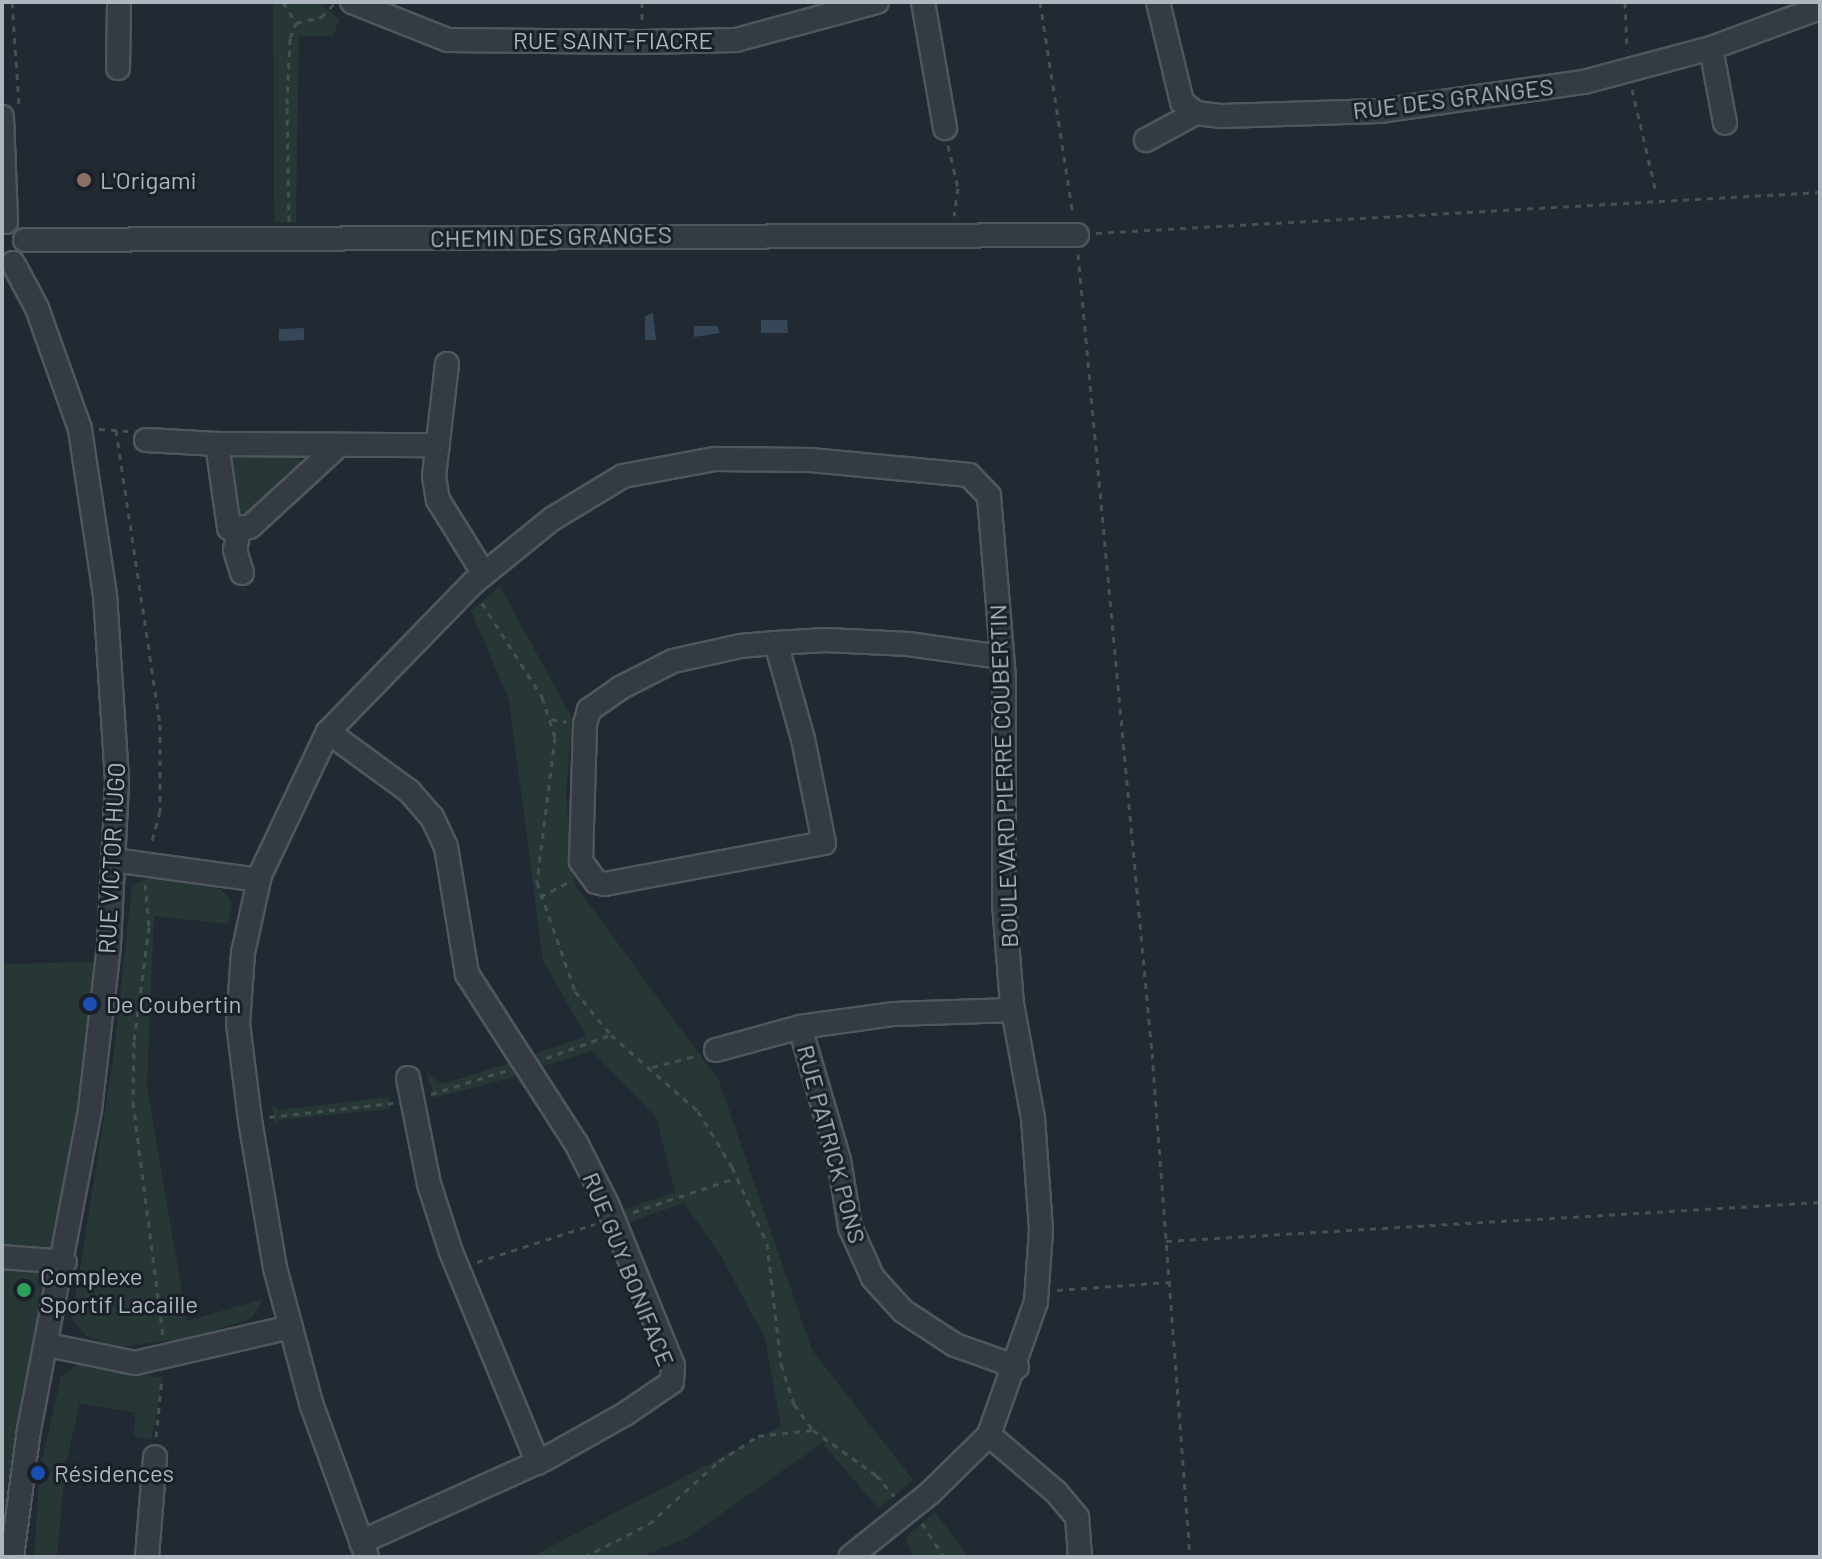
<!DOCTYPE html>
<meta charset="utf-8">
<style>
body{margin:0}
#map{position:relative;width:1822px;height:1559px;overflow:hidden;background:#212932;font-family:Barlow,sans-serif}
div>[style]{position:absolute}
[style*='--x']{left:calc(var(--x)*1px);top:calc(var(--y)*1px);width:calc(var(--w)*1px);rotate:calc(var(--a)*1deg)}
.green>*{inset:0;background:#263735}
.water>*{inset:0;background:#364757}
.path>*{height:3px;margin-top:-1.5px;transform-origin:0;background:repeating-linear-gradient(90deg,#425253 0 6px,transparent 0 12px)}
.roads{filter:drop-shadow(2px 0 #4f565e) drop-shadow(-2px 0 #4f565e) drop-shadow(0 2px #4f565e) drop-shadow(0 -2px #4f565e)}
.minor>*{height:22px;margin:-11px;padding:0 11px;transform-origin:11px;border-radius:11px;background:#343b43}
.dots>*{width:22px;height:22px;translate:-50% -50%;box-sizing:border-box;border:4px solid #1a2028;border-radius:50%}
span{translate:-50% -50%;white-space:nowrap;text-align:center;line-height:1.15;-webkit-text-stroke:6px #1a2028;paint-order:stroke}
.street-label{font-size:24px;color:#aeb6c0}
.poi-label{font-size:24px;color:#aeb6c0}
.left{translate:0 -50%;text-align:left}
.frame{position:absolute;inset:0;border:4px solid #aeb6c0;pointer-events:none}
</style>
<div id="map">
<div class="green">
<i style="clip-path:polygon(273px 2px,320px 2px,339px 20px,333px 36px,299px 36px,296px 223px,274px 222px)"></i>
<i style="clip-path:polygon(233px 454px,292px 454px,304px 464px,245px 518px,239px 515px,229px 458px)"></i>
<i style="clip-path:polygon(500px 586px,572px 718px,566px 796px,575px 885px,719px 1081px,812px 1350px,913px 1480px,879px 1509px,822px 1443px,687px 1538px,640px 1557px,531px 1557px,781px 1426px,765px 1339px,721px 1256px,684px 1203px,626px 1223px,621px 1210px,675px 1192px,656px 1117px,592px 1051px,537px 1068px,530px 1056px,586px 1036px,543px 961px,509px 700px,471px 611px)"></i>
<i style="clip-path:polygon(149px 877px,214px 885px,228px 895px,232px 906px,228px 924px,154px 916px,147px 1086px,187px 1321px,263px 1299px,252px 1318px,196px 1337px,120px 1347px,86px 1336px,72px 1319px,112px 1066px,132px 886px)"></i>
<i style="clip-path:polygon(95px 962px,78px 1136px,15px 1444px,2px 1557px,2px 964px)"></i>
<i style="clip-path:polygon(510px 1063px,518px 1076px,435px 1098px,426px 1071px,442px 1084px)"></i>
<i style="clip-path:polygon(389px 1097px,391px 1109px,280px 1120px,275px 1126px,272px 1105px,279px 1110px)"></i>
<i style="clip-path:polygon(80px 1363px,163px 1378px,151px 1440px,134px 1436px,135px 1413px,80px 1403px,65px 1468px,57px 1557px,34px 1557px,40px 1469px,61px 1376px)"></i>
<i style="clip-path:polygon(935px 1512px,969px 1557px,912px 1557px,906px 1537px)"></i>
</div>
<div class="water">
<i style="clip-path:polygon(653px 313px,656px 340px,645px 340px,645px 316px)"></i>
<i style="clip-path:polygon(761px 320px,787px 320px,788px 333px,761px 333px)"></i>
<i style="clip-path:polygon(694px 326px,717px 326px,720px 333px,694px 337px)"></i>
<i style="clip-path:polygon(304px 328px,304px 340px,279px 341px,279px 329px)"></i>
</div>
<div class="path">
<i style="--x:12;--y:2;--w:104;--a:86.1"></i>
<i style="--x:283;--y:2;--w:25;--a:58"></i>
<i style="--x:642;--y:2;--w:20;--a:90"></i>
<i style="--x:1040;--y:2;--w:215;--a:81.2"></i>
<i style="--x:1625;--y:2;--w:48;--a:87.6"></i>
<i style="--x:296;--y:23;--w:26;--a:-13"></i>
<i style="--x:321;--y:17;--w:18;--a:-45"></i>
<i style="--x:1632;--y:89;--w:102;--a:76.9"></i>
<i style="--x:948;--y:145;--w:44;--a:76.9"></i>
<i style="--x:958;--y:188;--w:28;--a:98"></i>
<i style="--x:289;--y:221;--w:117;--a:-91"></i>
<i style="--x:287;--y:104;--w:66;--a:-87.4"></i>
<i style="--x:290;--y:38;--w:16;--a:-68"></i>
<i style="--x:1096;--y:233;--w:725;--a:-3.24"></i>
<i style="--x:1078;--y:254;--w:802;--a:84.71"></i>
<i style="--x:1152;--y:1053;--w:505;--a:85.69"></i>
<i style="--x:99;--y:429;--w:29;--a:4"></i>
<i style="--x:116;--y:430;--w:297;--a:81.5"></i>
<i style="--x:160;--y:724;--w:87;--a:90"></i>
<i style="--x:160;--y:811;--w:35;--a:105"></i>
<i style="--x:482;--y:603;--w:112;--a:57.4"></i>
<i style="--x:542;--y:697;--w:42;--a:72"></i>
<i style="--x:555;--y:737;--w:146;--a:97.1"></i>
<i style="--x:537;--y:882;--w:115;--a:70.8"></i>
<i style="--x:575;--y:991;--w:57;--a:50.7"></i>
<i style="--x:611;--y:1035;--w:116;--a:41.1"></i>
<i style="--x:698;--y:1111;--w:66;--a:58.7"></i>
<i style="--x:732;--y:1167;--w:84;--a:65.3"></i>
<i style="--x:767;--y:1243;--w:122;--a:83.4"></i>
<i style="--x:781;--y:1364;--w:42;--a:72"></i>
<i style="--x:794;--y:1404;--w:32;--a:54"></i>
<i style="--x:813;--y:1430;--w:77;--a:35.5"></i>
<i style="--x:876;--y:1475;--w:28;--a:49"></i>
<i style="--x:551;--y:719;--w:16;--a:11"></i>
<i style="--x:145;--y:884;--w:43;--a:84.7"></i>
<i style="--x:149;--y:927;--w:115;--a:97.5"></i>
<i style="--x:134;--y:1041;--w:61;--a:90.9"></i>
<i style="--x:133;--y:1102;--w:237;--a:82.7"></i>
<i style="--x:540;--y:897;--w:36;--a:-28"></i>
<i style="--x:546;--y:1058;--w:68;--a:-19.8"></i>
<i style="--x:652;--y:1067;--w:49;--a:-14.3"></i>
<i style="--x:431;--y:1094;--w:81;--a:-17.3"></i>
<i style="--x:269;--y:1117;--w:125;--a:-6.4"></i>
<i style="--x:633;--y:1212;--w:108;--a:-18.3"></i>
<i style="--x:1166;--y:1241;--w:655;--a:-3.41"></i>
<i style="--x:477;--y:1262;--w:124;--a:-17.9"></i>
<i style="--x:1057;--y:1290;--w:112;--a:-4.1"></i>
<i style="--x:156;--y:1437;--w:60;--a:-84.3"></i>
<i style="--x:922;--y:1523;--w:40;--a:57.1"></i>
<i style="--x:584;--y:1557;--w:73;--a:-26.9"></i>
<i style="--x:649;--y:1524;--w:94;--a:-42"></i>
<i style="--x:719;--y:1461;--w:46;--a:-32.7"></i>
<i style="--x:758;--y:1436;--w:55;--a:-6.2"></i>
</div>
<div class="roads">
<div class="minor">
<i style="--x:352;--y:2;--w:103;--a:21.6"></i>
<i style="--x:448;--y:40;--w:194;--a:0.6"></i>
<i style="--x:642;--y:42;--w:94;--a:-1.2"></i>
<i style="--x:736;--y:40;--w:146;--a:-15.1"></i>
<i style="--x:923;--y:2;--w:128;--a:80.1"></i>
<i style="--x:1158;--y:2;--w:103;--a:76.5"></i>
<i style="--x:1182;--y:102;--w:18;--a:38"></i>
<i style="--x:1196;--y:113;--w:26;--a:7"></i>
<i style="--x:1222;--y:116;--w:157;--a:-1.8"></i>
<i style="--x:1379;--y:111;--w:207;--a:-8.1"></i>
<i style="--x:1584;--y:82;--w:131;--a:-15"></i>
<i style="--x:1711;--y:48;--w:116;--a:-20.2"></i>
<i style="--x:1711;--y:48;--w:76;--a:79.4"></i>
<i style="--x:118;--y:68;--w:66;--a:-89.1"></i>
<i style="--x:2;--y:117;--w:105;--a:87.8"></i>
<i style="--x:1146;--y:140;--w:57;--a:-28.4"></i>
<i style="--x:25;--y:240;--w:1052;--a:-0.27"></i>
<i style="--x:447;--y:364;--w:113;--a:96.6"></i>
<i style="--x:434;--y:476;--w:24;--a:81"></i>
<i style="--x:438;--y:500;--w:87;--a:58.1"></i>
<i style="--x:146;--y:440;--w:71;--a:3.2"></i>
<i style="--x:338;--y:446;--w:120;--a:137.4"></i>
<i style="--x:250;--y:527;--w:21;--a:177"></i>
<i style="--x:229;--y:528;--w:85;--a:-98.1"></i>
<i style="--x:217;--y:444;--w:221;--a:0.3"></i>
<i style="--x:239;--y:531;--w:19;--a:102"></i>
<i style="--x:235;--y:550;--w:24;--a:73"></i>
<i style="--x:776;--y:643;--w:100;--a:74.3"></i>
<i style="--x:803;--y:739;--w:106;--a:78.6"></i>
<i style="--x:824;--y:843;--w:223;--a:169.4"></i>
<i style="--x:605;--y:884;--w:9;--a:-167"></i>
<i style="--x:596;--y:882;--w:26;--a:-126"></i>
<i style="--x:581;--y:861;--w:137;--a:-88.3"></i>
<i style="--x:585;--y:724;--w:15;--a:-74"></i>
<i style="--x:589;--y:710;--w:38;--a:-35"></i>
<i style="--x:620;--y:688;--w:59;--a:-27"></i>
<i style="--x:673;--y:661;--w:69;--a:-12.6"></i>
<i style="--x:740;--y:646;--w:36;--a:-5"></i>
<i style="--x:776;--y:643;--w:50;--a:-3.4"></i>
<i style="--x:826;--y:640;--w:82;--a:2.8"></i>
<i style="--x:908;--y:644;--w:95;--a:7.9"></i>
<i style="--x:328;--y:732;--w:100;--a:36.1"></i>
<i style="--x:409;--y:791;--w:35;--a:49"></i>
<i style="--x:432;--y:817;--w:33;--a:65"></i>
<i style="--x:446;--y:847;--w:129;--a:80.6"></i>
<i style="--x:467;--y:974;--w:201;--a:57.2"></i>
<i style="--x:576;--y:1143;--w:68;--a:63.1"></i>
<i style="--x:607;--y:1204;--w:175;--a:67.8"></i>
<i style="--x:673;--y:1366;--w:16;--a:94"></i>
<i style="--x:672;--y:1382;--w:57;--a:145.8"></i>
<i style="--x:625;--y:1414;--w:92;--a:150.6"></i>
<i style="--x:545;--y:1459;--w:202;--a:155.7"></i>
<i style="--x:113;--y:860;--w:147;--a:7.8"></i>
<i style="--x:800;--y:1027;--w:139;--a:73.7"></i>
<i style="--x:839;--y:1160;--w:68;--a:80.7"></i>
<i style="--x:850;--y:1227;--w:56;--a:65.7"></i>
<i style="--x:873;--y:1278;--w:45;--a:47.7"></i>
<i style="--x:903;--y:1311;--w:62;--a:33.2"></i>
<i style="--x:955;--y:1345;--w:66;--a:19.5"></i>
<i style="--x:716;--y:1050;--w:87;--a:-15.3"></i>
<i style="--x:800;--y:1027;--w:95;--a:-7.9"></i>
<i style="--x:894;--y:1014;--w:119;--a:-1.9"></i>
<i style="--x:408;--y:1078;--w:108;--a:78.8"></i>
<i style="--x:429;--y:1184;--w:71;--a:72.1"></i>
<i style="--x:451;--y:1252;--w:228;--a:67.6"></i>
<i style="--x:2;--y:1257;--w:63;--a:4.5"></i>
<i style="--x:48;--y:1345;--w:89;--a:11.7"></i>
<i style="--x:135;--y:1363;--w:160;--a:-13"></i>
<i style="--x:989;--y:1435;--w:88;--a:40.4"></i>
<i style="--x:1056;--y:1492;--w:33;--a:50"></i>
<i style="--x:1077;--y:1517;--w:40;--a:85.7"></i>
<i style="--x:12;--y:1557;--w:128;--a:-82.4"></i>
<i style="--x:29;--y:1430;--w:326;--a:-79.2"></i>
<i style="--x:90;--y:1110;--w:165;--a:-83.4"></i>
<i style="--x:109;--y:946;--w:166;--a:-87.2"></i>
<i style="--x:117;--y:780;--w:185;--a:-93.7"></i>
<i style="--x:105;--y:595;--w:168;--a:-98.6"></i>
<i style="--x:80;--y:429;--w:128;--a:-109.6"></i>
<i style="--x:37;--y:308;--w:51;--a:-118.1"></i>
<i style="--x:147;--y:1557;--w:100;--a:-85.4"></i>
<i style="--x:367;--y:1557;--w:164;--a:-110"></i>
<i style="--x:311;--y:1403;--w:140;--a:-104.9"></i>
<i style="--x:275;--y:1268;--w:150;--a:-99.6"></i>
<i style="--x:250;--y:1120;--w:97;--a:-97.1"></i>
<i style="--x:238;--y:1024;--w:71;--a:-86"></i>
<i style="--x:243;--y:953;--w:80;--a:-77.7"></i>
<i style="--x:260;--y:875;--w:158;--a:-64.6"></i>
<i style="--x:328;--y:732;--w:208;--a:-45.8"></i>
<i style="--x:473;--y:583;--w:102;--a:-39"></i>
<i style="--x:552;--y:519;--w:83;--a:-31.2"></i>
<i style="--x:623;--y:476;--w:94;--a:-10.5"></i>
<i style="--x:715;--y:459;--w:95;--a:0.6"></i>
<i style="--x:810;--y:460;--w:160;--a:5.4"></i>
<i style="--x:969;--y:475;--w:29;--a:46"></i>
<i style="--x:989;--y:496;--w:184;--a:85.3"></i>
<i style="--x:1004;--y:679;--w:224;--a:90"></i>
<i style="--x:1004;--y:903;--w:101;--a:85.5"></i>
<i style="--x:1012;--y:1004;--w:116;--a:79.6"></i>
<i style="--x:1033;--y:1118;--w:112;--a:85.9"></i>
<i style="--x:1041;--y:1230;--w:72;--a:94"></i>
<i style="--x:1036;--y:1302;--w:141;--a:109.5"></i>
<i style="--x:989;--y:1435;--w:83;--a:135.5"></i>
<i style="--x:930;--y:1493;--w:102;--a:141.3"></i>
</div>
</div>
<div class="dots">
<i style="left:84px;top:180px;background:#8d6e63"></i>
<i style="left:90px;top:1004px;background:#1a4fb4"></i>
<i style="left:24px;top:1290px;background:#2e9e5b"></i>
<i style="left:38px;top:1473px;background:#1a4fb4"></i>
</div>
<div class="street-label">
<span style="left:613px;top:40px">RUE SAINT-FIACRE</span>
<span style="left:1453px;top:98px;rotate:-7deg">RUE DES GRANGES</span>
<span style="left:551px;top:236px;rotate:-1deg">CHEMIN DES GRANGES</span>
<span style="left:1003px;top:776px;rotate:-92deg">BOULEVARD PIERRE COUBERTIN</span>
<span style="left:111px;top:858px;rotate:-87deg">RUE VICTOR HUGO</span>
<span style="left:832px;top:1144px;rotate:75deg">RUE PATRICK PONS</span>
<span style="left:629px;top:1269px;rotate:68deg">RUE GUY BONIFACE</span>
</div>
<div class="poi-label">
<span class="left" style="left:100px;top:180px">L'Origami</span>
<span class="left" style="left:106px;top:1004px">De Coubertin</span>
<span class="left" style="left:40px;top:1290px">Complexe<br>Sportif Lacaille</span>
<span class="left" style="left:54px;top:1473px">Résidences</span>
</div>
<div class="frame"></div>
</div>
